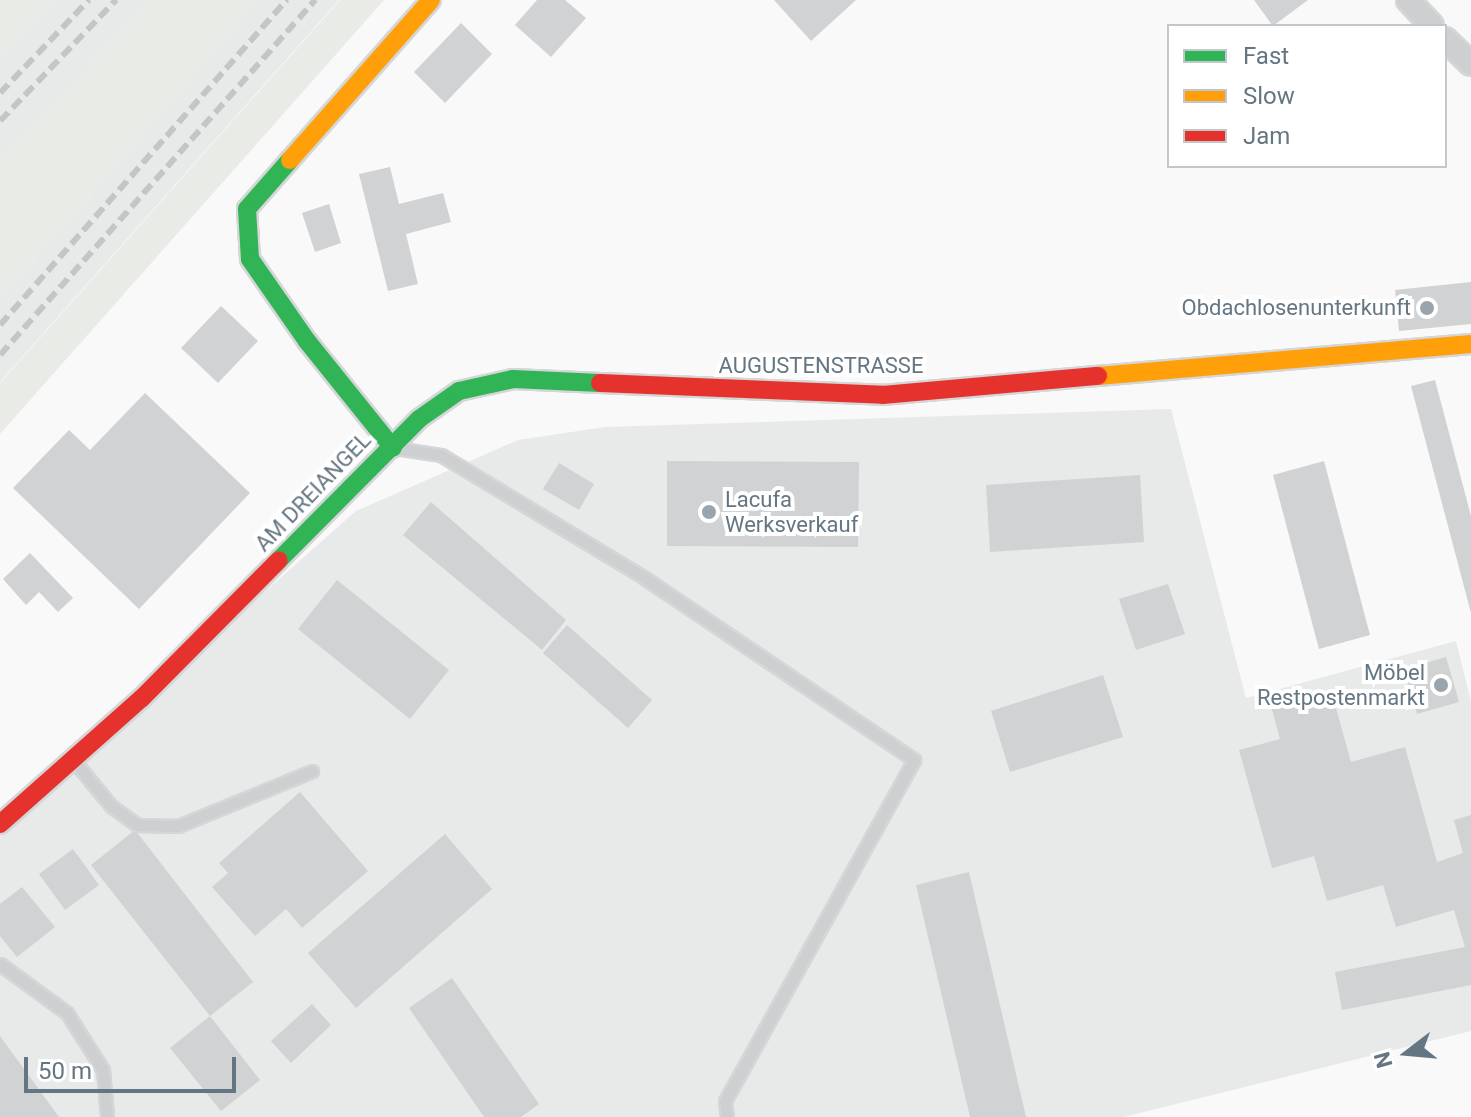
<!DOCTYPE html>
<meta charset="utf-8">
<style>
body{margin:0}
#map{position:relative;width:1471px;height:1117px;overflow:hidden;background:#f9f9f9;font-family:Roboto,sans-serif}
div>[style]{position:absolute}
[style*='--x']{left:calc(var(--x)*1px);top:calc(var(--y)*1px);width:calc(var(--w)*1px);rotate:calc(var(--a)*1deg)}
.built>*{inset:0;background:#e8e9e9}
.green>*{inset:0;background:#e8ebe6}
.building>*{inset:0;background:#d0d2d3}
.roads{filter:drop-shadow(2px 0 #d5d6d7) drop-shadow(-2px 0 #d5d6d7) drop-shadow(0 2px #d5d6d7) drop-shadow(0 -2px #d5d6d7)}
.lane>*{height:11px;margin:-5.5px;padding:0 5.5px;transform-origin:5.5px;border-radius:5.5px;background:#cecfd0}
.street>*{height:22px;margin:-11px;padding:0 11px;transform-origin:11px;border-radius:11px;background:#cecfd0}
.fast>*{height:18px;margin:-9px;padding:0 9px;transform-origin:9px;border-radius:9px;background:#30b455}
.slow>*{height:18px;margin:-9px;padding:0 9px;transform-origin:9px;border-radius:9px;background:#ff9f0a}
.jam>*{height:18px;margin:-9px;padding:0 9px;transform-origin:9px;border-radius:9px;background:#e5322d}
.rail>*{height:6px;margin-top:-3px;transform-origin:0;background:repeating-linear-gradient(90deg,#c3c5c6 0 12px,transparent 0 18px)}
.dots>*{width:22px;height:22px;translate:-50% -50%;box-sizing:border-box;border:4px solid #fff;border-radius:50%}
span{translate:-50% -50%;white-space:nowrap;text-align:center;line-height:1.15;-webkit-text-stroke:8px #fff;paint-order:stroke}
.poi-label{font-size:22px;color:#657683}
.right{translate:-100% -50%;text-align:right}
.left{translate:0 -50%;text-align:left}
.street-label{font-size:22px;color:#657683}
.legend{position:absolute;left:1167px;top:24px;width:280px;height:144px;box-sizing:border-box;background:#fff;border:2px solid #c1c8cd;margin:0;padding:10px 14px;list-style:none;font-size:24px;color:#657683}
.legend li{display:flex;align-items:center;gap:16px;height:40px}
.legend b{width:40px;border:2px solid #c1c8cd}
.north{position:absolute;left:1367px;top:1013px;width:80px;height:80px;-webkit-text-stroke:6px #fff;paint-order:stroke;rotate:254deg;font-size:22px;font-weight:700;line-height:32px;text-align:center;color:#657683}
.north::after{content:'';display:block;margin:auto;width:28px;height:36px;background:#657683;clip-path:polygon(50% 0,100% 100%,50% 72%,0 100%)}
.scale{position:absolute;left:24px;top:1057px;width:212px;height:36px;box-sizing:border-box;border:4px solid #657683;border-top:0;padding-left:10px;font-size:24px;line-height:28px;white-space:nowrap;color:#657683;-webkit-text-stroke:6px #fff;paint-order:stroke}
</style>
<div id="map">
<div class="built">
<i style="clip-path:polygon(57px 0,149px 0,0 162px,0 59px)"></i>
<i style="clip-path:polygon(259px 0,339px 0,0 382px,0 300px)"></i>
<i style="clip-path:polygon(1171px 409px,1246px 698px,1456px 641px,1471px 701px,1471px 1031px,1124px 1117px,0 1117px,0 825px,356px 511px,518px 440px,605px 427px)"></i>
</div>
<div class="green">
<i style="clip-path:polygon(0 0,57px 0,0 59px)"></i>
<i style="clip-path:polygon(149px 0,259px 0,0 300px,0 162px)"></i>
<i style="clip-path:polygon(340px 0,384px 0,0 434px,0 383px)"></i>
</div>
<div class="building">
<i style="clip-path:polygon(537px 0,565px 0,586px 18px,551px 57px,515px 25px)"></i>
<i style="clip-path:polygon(774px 0,856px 0,811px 41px)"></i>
<i style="clip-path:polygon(1254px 0,1308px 0,1273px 26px)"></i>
<i style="clip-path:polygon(461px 23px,492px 54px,445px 103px,414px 72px)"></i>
<i style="clip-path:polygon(390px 167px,399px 204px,443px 193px,451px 222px,406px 234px,418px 284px,388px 291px,359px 174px)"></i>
<i style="clip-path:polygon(329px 204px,341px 243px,315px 252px,302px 213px)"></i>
<i style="clip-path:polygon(1471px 282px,1471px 324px,1399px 331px,1395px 290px)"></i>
<i style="clip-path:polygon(221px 306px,258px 341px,218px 383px,181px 348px)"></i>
<i style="clip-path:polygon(1435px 380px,1471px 516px,1471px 613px,1411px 386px)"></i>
<i style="clip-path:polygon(145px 393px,250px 493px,139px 609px,13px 488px,69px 430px,90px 450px)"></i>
<i style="clip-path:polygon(667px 461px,859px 462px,858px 547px,667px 546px)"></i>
<i style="clip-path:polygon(1324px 461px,1370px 635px,1319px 649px,1273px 475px)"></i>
<i style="clip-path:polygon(559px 463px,594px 484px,579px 510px,543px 489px)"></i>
<i style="clip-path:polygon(1140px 475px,1144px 542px,990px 552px,986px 485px)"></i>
<i style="clip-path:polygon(431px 502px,566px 620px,542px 650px,403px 535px)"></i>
<i style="clip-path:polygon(30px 553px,73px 598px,58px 612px,39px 592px,26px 605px,3px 579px)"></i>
<i style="clip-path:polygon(337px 580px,449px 670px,410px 719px,298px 629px)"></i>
<i style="clip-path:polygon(1168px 584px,1185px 634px,1136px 650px,1119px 599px)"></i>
<i style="clip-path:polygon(567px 625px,652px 700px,628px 728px,543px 653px)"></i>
<i style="clip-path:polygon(1446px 657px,1459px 702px,1417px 714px,1404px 669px)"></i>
<i style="clip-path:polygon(1103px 675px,1123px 737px,1010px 772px,991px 711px)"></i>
<i style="clip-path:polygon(1331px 690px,1351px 762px,1405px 747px,1437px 862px,1463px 853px,1454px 820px,1471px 815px,1471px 985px,1342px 1010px,1335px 972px,1465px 947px,1454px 910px,1396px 927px,1383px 885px,1327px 901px,1314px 856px,1272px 868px,1239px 750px,1280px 739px,1271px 706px)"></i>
<i style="clip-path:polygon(300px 792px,368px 871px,302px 928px,286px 909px,255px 936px,212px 887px,228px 873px,219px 863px)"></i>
<i style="clip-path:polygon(135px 830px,253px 982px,210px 1016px,91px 865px)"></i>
<i style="clip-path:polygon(445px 834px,492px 889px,356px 1008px,308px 953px)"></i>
<i style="clip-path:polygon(73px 849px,99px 885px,65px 910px,39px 874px)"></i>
<i style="clip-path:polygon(969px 872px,1026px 1117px,970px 1117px,916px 885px)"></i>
<i style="clip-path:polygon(22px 887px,55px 927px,17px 957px,0 936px,0 904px)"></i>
<i style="clip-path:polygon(452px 978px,539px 1104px,521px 1117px,484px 1117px,409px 1008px)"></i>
<i style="clip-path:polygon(312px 1004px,331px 1025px,291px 1063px,271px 1041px)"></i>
<i style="clip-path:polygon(210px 1016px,260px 1080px,221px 1111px,170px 1048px)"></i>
<i style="clip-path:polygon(0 1036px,59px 1117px,0 1117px)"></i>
</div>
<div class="roads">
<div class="lane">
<i style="--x:395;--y:448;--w:47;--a:8.7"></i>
<i style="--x:441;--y:455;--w:236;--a:31.1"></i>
<i style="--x:643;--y:577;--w:327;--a:34"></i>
<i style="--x:914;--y:760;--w:390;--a:119"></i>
<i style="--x:725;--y:1101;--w:16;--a:83"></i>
<i style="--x:75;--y:762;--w:57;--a:50.7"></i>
<i style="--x:111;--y:806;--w:32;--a:36"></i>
<i style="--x:137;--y:825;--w:41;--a:1.4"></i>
<i style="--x:178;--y:826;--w:145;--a:-22.3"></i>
<i style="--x:0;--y:964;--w:83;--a:36.2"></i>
<i style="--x:67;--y:1013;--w:67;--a:57.7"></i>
<i style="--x:103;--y:1070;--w:47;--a:85.1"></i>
</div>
<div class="street">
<i style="--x:1408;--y:0;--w:35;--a:47"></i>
<i style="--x:1445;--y:39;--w:36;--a:44"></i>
</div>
<div class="fast">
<i style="--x:290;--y:160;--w:65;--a:131.3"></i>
<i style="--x:247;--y:209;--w:50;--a:86.6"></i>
<i style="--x:250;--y:259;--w:100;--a:55.2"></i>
<i style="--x:307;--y:341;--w:137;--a:51.2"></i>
<i style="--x:279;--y:560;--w:199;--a:-45.2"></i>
<i style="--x:419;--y:419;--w:49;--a:-35"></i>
<i style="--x:459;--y:391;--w:55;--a:-12.5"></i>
<i style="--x:513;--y:379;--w:87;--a:2.6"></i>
</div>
<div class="slow">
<i style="--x:290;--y:160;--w:213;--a:-48.6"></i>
<i style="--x:1098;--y:376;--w:374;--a:-4.9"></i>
</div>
<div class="jam">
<i style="--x:600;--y:383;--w:283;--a:2.4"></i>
<i style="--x:883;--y:395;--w:216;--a:-5.1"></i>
<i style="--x:0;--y:824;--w:190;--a:-41.6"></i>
<i style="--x:142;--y:698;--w:194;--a:-45.2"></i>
</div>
</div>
<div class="rail">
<i style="--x:0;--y:93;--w:129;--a:-46.3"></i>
<i style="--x:0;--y:121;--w:168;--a:-46.2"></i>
<i style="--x:0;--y:325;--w:434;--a:-48.6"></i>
<i style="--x:0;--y:355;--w:475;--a:-48.4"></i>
</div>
<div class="dots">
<i style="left:1427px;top:308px;background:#99a4ac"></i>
<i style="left:709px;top:512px;background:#99a4ac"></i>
<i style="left:1441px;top:685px;background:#99a4ac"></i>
</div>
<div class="poi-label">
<span class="right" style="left:1411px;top:308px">Obdachlosenunterkunft</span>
<span class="left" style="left:725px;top:512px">Lacufa<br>Werksverkauf</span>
<span class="right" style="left:1425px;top:685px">Möbel<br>Restpostenmarkt</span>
</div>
<div class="street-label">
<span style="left:821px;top:366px">AUGUSTENSTRASSE</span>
<span style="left:313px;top:492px;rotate:-46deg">AM DREIANGEL</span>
</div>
<ul class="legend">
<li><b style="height:10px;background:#30b455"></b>Fast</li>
<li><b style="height:10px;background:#ff9f0a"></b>Slow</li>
<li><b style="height:10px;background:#e5322d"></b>Jam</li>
</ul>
<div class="north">N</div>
<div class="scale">50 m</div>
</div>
